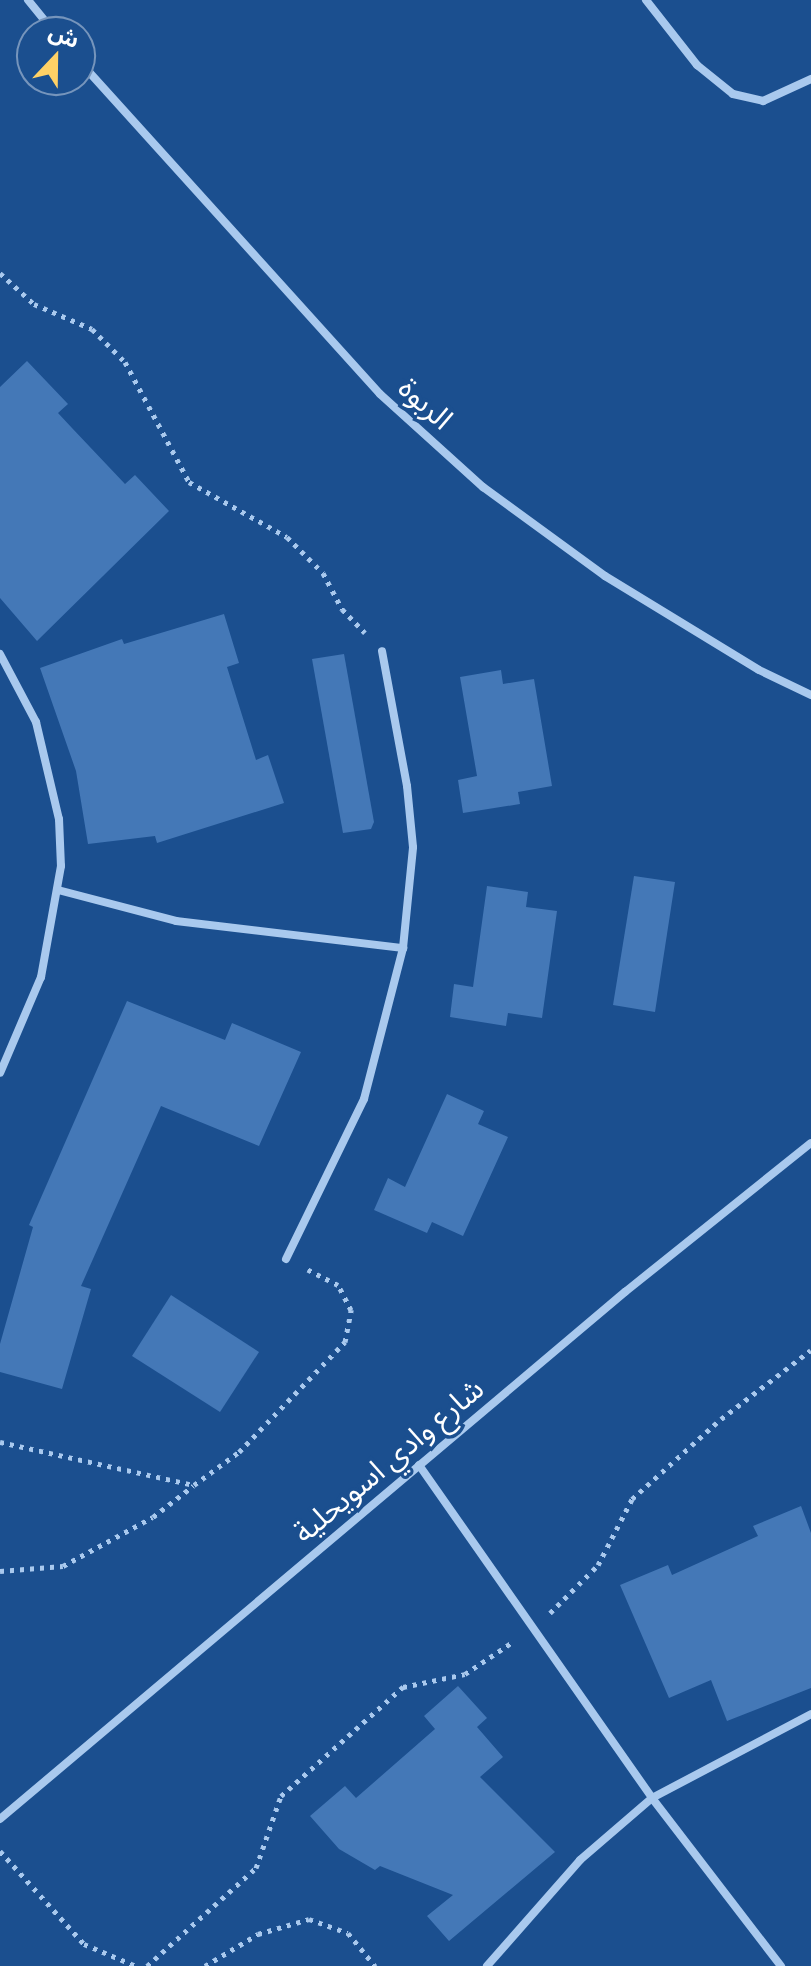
<!DOCTYPE html>
<meta charset="utf-8">
<style>
body{margin:0}
#map{position:relative;width:811px;height:1966px;overflow:hidden;background:#1b4f8f;font-family:"Titillium Web","Noto Sans Arabic",sans-serif}
div>[style]{position:absolute}
[style*='--x']{left:calc(var(--x)*1px);top:calc(var(--y)*1px);width:calc(var(--w)*1px);rotate:calc(var(--a)*1deg)}
.building>*{inset:0;background:#4478b7}
.path>*{height:5px;margin-top:-2.5px;transform-origin:0;background:repeating-linear-gradient(90deg,#a9c9ee 0 4px,transparent 0 10px)}
.minor>*{height:8px;margin:-4px;padding:0 4px;transform-origin:4px;border-radius:4px;background:#a9c9ee}
span{translate:-50% -50%;white-space:nowrap;text-align:center;line-height:1.15;-webkit-text-stroke:7px #1b4f8f;paint-order:stroke}
.street-label{font-size:30px;color:#fff}
.north{position:absolute;left:16px;top:16px;width:80px;height:80px;box-sizing:border-box;background:#1b4f8f;border:2px solid #7695bc;border-radius:50%;rotate:22deg;font-size:22px;font-weight:700;line-height:32px;text-align:center;color:#fff}
.north::after{content:'';display:block;margin:auto;width:28px;height:36px;background:#ffd166;clip-path:polygon(50% 0,100% 100%,50% 72%,0 100%)}
</style>
<div id="map">
<div class="building">
<i style="clip-path:polygon(27px 361px,68px 404px,58px 413px,72px 428px,125px 484px,135px 475px,169px 511px,37px 641px,0 598px,0 387px)"></i>
<i style="clip-path:polygon(224px 614px,239px 663px,227px 667px,256px 760px,268px 755px,284px 803px,157px 843px,155px 836px,88px 844px,76px 771px,40px 668px,122px 639px,124px 644px)"></i>
<i style="clip-path:polygon(344px 654px,374px 822px,371px 829px,343px 833px,312px 659px)"></i>
<i style="clip-path:polygon(501px 670px,503px 684px,534px 679px,552px 786px,518px 792px,520px 804px,463px 813px,458px 780px,477px 776px,460px 677px)"></i>
<i style="clip-path:polygon(634px 876px,675px 882px,655px 1012px,613px 1005px)"></i>
<i style="clip-path:polygon(487px 886px,528px 892px,526px 907px,557px 911px,542px 1018px,508px 1013px,506px 1026px,450px 1017px,454px 984px,473px 987px)"></i>
<i style="clip-path:polygon(127px 1001px,225px 1040px,232px 1023px,301px 1052px,259px 1146px,161px 1106px,81px 1286px,91px 1289px,62px 1389px,0 1372px,0 1344px,33px 1227px,29px 1225px)"></i>
<i style="clip-path:polygon(447px 1094px,484px 1111px,478px 1124px,508px 1137px,463px 1236px,432px 1222px,427px 1233px,374px 1210px,388px 1178px,405px 1187px)"></i>
<i style="clip-path:polygon(171px 1295px,259px 1352px,220px 1412px,132px 1356px)"></i>
<i style="clip-path:polygon(801px 1506px,811px 1533px,811px 1688px,727px 1721px,711px 1680px,669px 1698px,620px 1585px,668px 1565px,672px 1575px,758px 1536px,753px 1526px)"></i>
<i style="clip-path:polygon(458px 1686px,487px 1718px,477px 1727px,503px 1757px,480px 1777px,555px 1852px,449px 1941px,427px 1916px,453px 1895px,380px 1866px,375px 1870px,339px 1849px,310px 1816px,345px 1786px,356px 1798px,435px 1729px,424px 1716px)"></i>
</div>
<div class="path">
<i style="--x:0;--y:273;--w:46;--a:42.4"></i>
<i style="--x:34;--y:304;--w:63;--a:23.3"></i>
<i style="--x:92;--y:329;--w:47;--a:45"></i>
<i style="--x:125;--y:362;--w:136;--a:61.9"></i>
<i style="--x:189;--y:482;--w:112;--a:29.3"></i>
<i style="--x:287;--y:537;--w:51;--a:45"></i>
<i style="--x:323;--y:573;--w:41;--a:62.2"></i>
<i style="--x:342;--y:609;--w:33;--a:46"></i>
<i style="--x:0;--y:1442;--w:199;--a:12.5"></i>
<i style="--x:194;--y:1485;--w:56;--a:-36.3"></i>
<i style="--x:239;--y:1452;--w:153;--a:-46.1"></i>
<i style="--x:345;--y:1342;--w:33;--a:-79"></i>
<i style="--x:351;--y:1310;--w:28;--a:-117"></i>
<i style="--x:338;--y:1285;--w:34;--a:-153"></i>
<i style="--x:0;--y:1571;--w:63;--a:-4.5"></i>
<i style="--x:63;--y:1566;--w:102;--a:-28.6"></i>
<i style="--x:153;--y:1517;--w:51;--a:-37.8"></i>
<i style="--x:550;--y:1613;--w:68;--a:-45"></i>
<i style="--x:598;--y:1565;--w:74;--a:-62.7"></i>
<i style="--x:632;--y:1499;--w:120;--a:-42"></i>
<i style="--x:721;--y:1419;--w:113;--a:-37.5"></i>
<i style="--x:0;--y:1851;--w:125;--a:47.9"></i>
<i style="--x:84;--y:1944;--w:56;--a:22.9"></i>
<i style="--x:147;--y:1966;--w:147;--a:-42"></i>
<i style="--x:256;--y:1868;--w:76;--a:-70.9"></i>
<i style="--x:281;--y:1796;--w:164;--a:-41.8"></i>
<i style="--x:403;--y:1687;--w:63;--a:-11.8"></i>
<i style="--x:465;--y:1674;--w:59;--a:-34"></i>
<i style="--x:205;--y:1966;--w:62;--a:-31.1"></i>
<i style="--x:258;--y:1934;--w:53;--a:-16.4"></i>
<i style="--x:309;--y:1919;--w:41;--a:19.7"></i>
<i style="--x:348;--y:1933;--w:43;--a:50.7"></i>
</div>
<div class="minor">
<i style="--x:28;--y:0;--w:41;--a:50.9"></i>
<i style="--x:646;--y:0;--w:83;--a:51.9"></i>
<i style="--x:697;--y:65;--w:46;--a:38.9"></i>
<i style="--x:733;--y:94;--w:31;--a:13"></i>
<i style="--x:763;--y:101;--w:53;--a:-24.6"></i>
<i style="--x:80;--y:62;--w:447;--a:47.9"></i>
<i style="--x:380;--y:394;--w:139;--a:42.1"></i>
<i style="--x:483;--y:487;--w:151;--a:36.1"></i>
<i style="--x:605;--y:576;--w:180;--a:31.4"></i>
<i style="--x:759;--y:670;--w:58;--a:25.7"></i>
<i style="--x:0;--y:654;--w:77;--a:62.1"></i>
<i style="--x:36;--y:722;--w:100;--a:76.7"></i>
<i style="--x:59;--y:819;--w:47;--a:87.6"></i>
<i style="--x:61;--y:866;--w:113;--a:100.2"></i>
<i style="--x:41;--y:977;--w:104;--a:113.1"></i>
<i style="--x:58;--y:890;--w:122;--a:14.7"></i>
<i style="--x:176;--y:921;--w:229;--a:6.8"></i>
<i style="--x:403;--y:948;--w:101;--a:-84.3"></i>
<i style="--x:413;--y:847;--w:61;--a:-95.6"></i>
<i style="--x:407;--y:786;--w:137;--a:-100.5"></i>
<i style="--x:286;--y:1259;--w:178;--a:-64"></i>
<i style="--x:364;--y:1099;--w:156;--a:-75.5"></i>
<i style="--x:419;--y:1465;--w:406;--a:55"></i>
<i style="--x:652;--y:1798;--w:212;--a:52.5"></i>
<i style="--x:0;--y:1819;--w:818;--a:-40.14"></i>
<i style="--x:625;--y:1292;--w:238;--a:-38.7"></i>
<i style="--x:487;--y:1966;--w:141;--a:-48.7"></i>
<i style="--x:580;--y:1860;--w:95;--a:-40.7"></i>
<i style="--x:652;--y:1798;--w:180;--a:-27.8"></i>
</div>
<div class="street-label">
<span style="left:426px;top:403px;rotate:42deg">الربوة</span>
<span style="left:388px;top:1460px;rotate:-40deg">شارع وادي اسويحلية</span>
</div>
<div class="north">ش</div>
</div>
